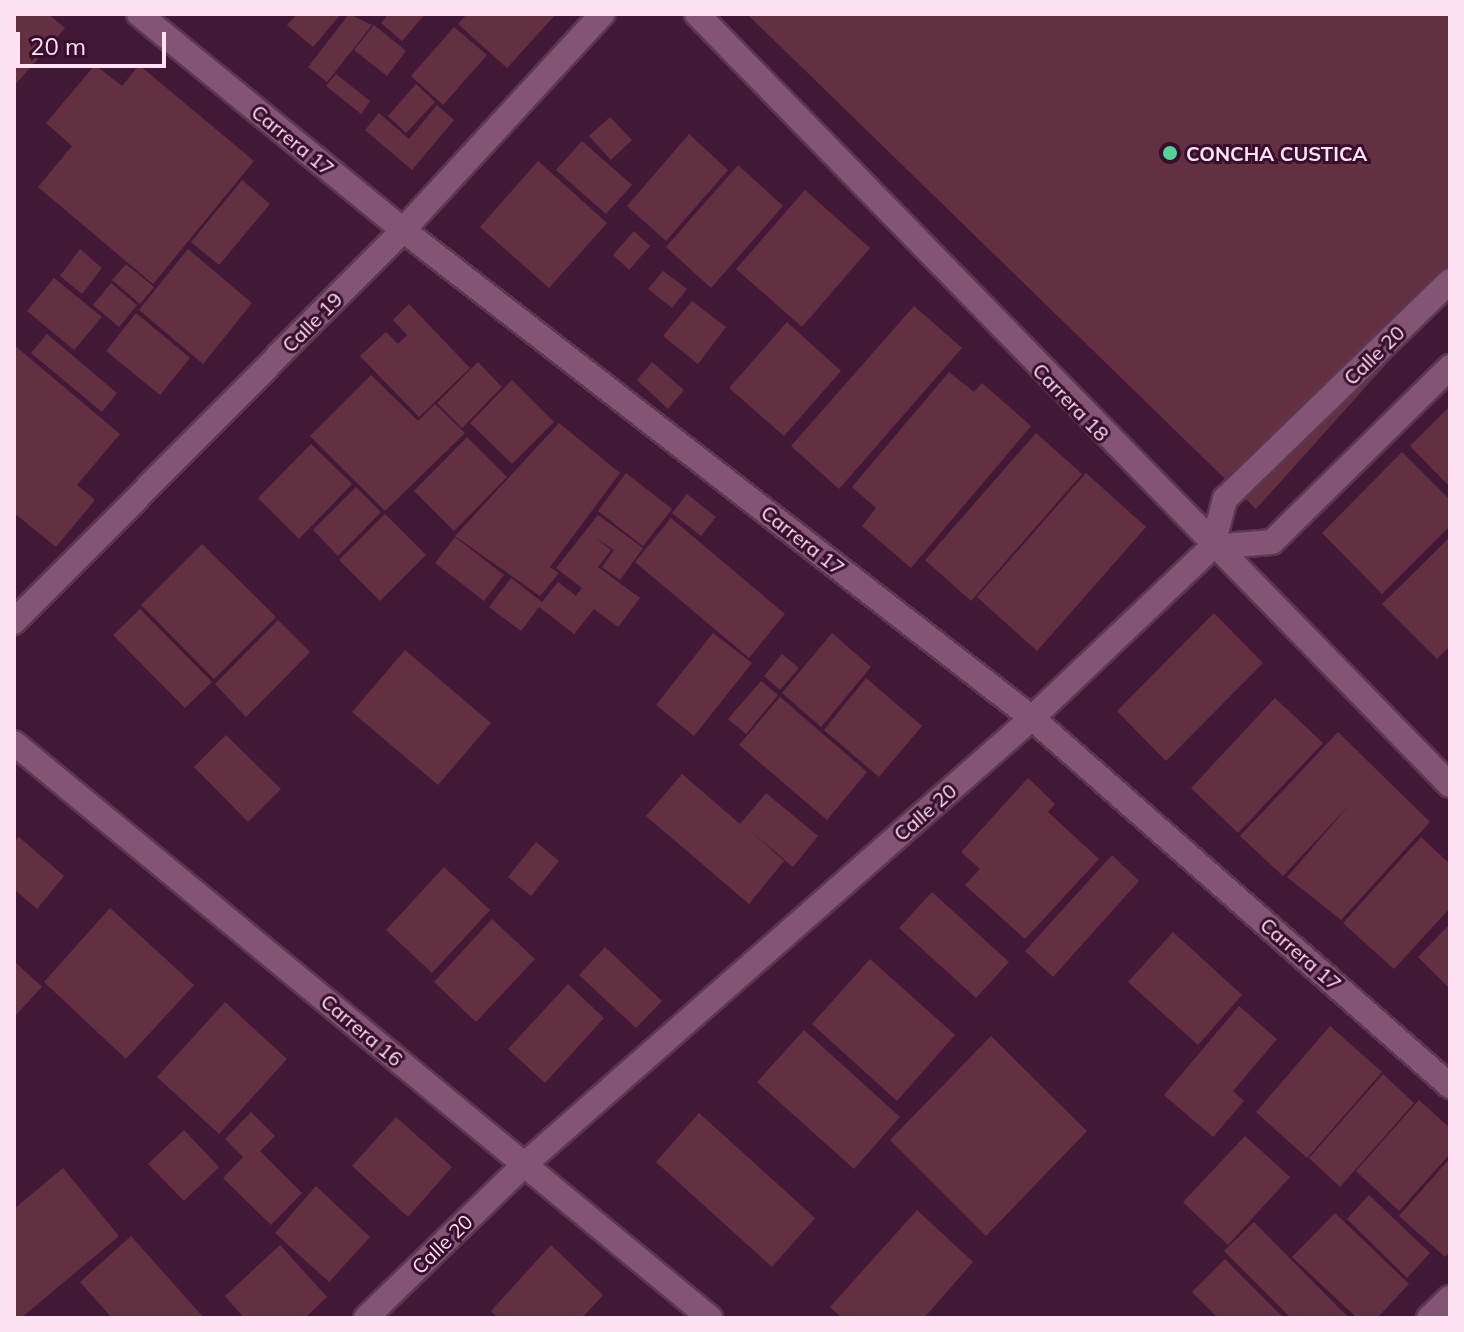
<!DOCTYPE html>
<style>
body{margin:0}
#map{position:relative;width:1464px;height:1332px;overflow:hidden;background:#421837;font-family:Mulish,sans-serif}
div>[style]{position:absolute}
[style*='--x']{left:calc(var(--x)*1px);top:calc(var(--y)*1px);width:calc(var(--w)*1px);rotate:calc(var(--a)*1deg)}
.building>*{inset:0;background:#633042}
.roads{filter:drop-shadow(2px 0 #5b3751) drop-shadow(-2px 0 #5b3751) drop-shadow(0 2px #5b3751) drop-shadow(0 -2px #5b3751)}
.minor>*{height:24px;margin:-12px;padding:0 12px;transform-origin:12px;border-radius:12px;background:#845475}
.dots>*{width:22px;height:22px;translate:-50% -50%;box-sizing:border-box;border:4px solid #370e2d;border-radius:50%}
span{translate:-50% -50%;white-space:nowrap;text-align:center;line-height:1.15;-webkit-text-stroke:6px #370e2d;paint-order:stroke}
.street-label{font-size:20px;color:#fee2f4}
.poi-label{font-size:20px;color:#fee2f4;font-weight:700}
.left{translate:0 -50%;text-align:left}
.frame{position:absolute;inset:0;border:16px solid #fee2f4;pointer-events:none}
.scale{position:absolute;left:16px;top:32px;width:150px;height:36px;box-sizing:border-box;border:4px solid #fee2f4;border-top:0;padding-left:10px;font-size:24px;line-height:28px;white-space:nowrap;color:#fee2f4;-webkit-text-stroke:6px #370e2d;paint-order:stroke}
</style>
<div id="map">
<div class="building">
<i style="clip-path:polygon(14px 14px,48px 14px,65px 28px,14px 86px)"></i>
<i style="clip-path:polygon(297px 14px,341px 14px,313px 47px,287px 25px)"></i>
<i style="clip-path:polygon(349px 14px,372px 25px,327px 82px,308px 67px)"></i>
<i style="clip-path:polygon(388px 14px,425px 14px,402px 41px,381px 23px)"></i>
<i style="clip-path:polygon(467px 14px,556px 14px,507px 68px,458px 24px)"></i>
<i style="clip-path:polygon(747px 14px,1450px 14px,1450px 293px,1256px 509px)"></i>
<i style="clip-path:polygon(374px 25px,406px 51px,387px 76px,354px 50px)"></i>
<i style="clip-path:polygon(454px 27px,487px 55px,443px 105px,411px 76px)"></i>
<i style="clip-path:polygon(95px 65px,122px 86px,139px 65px,254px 161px,153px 284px,38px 187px,72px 146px,46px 123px)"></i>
<i style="clip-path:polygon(336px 74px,370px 101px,361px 114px,326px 86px)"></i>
<i style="clip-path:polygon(416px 84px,435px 102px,406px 133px,388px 116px)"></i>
<i style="clip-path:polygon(437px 105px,454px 120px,412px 170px,365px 130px,379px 113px,409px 139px)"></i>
<i style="clip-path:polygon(610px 117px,632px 140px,611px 160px,589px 136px)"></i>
<i style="clip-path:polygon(689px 134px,728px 170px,666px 241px,627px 206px)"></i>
<i style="clip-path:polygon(582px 141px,632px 185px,606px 214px,556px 170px)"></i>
<i style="clip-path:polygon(538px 161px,607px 223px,549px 288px,480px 227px)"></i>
<i style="clip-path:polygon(738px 165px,783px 206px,711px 288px,666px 247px)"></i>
<i style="clip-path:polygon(242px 180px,270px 204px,219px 265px,191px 242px)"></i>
<i style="clip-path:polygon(805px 190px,870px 248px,802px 327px,736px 269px)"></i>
<i style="clip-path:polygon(634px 231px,650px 246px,629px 270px,613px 255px)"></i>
<i style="clip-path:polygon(80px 249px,102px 268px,82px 294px,60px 276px)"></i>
<i style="clip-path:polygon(188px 249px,252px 303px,203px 364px,139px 310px)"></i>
<i style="clip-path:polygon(126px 264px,154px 287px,140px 304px,112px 280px)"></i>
<i style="clip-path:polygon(663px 271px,687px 289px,672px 308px,648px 289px)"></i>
<i style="clip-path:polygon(54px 278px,102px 317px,74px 350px,27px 311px)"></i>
<i style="clip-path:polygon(111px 283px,137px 305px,119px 327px,93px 305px)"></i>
<i style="clip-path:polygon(692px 301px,726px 327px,698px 364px,663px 336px)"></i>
<i style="clip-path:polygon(409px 304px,470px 368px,419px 417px,360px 356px,386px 332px,398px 344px,407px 335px,393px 320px)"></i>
<i style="clip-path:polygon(914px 306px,962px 348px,839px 489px,791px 446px)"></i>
<i style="clip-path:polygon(136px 313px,190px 358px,160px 395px,106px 351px)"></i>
<i style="clip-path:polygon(787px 322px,841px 371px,784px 436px,729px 388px)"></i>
<i style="clip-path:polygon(47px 334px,117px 393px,102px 412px,31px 353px)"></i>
<i style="clip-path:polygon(14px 345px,120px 434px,77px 485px,95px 500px,56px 547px,14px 513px)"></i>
<i style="clip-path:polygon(478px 362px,502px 387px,462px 428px,437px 403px)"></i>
<i style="clip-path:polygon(652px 362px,684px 390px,668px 409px,637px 380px)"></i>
<i style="clip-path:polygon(949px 372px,974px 392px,982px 383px,1031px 426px,911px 568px,862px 526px,876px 508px,852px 487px)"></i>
<i style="clip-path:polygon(371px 375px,418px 421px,435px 404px,465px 433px,385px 511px,310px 436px)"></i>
<i style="clip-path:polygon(512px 380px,554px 422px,512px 464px,470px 423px)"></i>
<i style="clip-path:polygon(1450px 406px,1450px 487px,1410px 446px)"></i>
<i style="clip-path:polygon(559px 423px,620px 473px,550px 567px,559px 573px,540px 596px,455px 536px)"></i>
<i style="clip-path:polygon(1036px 433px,1082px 474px,971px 601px,925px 560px)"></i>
<i style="clip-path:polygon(467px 437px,507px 477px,454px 531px,414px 491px)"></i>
<i style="clip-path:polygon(311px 444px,352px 484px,299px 539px,258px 498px)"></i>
<i style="clip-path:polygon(1402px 452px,1450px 500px,1450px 526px,1382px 594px,1322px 533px)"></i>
<i style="clip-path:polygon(626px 473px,672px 509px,643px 546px,598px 511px)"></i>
<i style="clip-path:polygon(1086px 473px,1146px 527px,1037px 651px,977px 597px)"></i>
<i style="clip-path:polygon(356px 487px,381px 512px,338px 556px,313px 530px)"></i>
<i style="clip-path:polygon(687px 494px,716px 517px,701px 536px,672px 513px)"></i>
<i style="clip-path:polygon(385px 514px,426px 555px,380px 601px,339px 560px)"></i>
<i style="clip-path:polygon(598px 515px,643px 548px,620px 580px,602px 567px,614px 550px,594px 537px,611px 550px,598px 567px,640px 598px,618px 627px,594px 609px,574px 634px,539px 607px,521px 631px,489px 607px,511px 578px,542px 602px,558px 582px,576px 596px,582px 588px,556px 568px)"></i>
<i style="clip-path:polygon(671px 518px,785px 614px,749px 658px,635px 562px)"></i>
<i style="clip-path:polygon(455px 537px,504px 575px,484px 601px,435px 563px)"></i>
<i style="clip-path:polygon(1450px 537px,1450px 646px,1437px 659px,1382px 604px)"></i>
<i style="clip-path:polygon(202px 544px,276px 617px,214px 679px,141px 605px)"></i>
<i style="clip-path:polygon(140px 609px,212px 682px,185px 708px,113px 635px)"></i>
<i style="clip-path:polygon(1214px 613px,1263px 663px,1166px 761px,1117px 711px)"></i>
<i style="clip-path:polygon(278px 620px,310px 652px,246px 717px,215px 684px)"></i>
<i style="clip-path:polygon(713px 633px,752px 663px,694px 736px,656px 705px)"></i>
<i style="clip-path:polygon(832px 633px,871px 667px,821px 727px,782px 693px)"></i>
<i style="clip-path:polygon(405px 650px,491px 723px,438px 785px,352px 712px)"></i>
<i style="clip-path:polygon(782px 654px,799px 668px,780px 690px,764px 676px)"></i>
<i style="clip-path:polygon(866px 678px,922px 726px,879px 777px,824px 730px)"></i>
<i style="clip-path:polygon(761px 681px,778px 695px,746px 734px,728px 719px)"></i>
<i style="clip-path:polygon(780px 697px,867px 772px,827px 820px,739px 745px)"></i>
<i style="clip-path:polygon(1275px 698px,1323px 743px,1238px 833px,1191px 788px)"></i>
<i style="clip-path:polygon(1338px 732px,1430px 822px,1341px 920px,1287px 877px,1352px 802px,1283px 876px,1240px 836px)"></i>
<i style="clip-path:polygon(226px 735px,281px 789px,248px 822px,194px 767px)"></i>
<i style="clip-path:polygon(682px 774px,740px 824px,766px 793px,818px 836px,793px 867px,752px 832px,784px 861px,749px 904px,646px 816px)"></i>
<i style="clip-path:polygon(1028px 778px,1055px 804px,1048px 812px,1099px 859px,1025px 939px,965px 885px,980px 869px,961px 852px)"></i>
<i style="clip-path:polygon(19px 837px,64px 876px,37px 909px,14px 889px,14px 842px)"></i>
<i style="clip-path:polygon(1421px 837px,1450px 864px,1450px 908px,1394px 969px,1343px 923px)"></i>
<i style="clip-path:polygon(536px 842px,559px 861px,531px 896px,508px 877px)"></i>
<i style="clip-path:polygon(1112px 855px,1139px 881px,1053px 977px,1025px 951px)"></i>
<i style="clip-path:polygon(444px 867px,490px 910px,432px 973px,386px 930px)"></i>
<i style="clip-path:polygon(932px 892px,1009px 962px,976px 998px,899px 928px)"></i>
<i style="clip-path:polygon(110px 908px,194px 985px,126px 1059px,44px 982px)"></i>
<i style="clip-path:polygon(492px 919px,535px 959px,476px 1022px,434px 982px)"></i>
<i style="clip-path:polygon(1450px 924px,1450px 989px,1418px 957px)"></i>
<i style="clip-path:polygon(1173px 932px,1242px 995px,1198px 1045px,1128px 982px)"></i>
<i style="clip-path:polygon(605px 947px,662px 1001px,636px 1028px,579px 975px)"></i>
<i style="clip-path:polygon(870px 959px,955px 1035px,897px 1101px,812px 1024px)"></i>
<i style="clip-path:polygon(14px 961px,42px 987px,14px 1017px)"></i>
<i style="clip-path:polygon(568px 984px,604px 1018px,545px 1083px,508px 1049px)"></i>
<i style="clip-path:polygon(225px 1002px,287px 1059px,219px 1134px,157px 1077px)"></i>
<i style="clip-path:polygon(1239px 1006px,1277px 1039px,1233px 1091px,1244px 1101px,1213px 1137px,1164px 1095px)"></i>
<i style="clip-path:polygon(1330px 1026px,1382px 1072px,1307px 1158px,1256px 1112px)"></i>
<i style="clip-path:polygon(804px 1030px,900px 1117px,854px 1169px,757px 1082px)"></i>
<i style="clip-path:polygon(991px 1036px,1087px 1131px,986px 1236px,890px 1140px)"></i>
<i style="clip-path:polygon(1383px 1074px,1414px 1103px,1340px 1187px,1309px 1158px)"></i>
<i style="clip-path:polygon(1419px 1100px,1450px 1128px,1450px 1154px,1399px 1211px,1356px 1171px)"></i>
<i style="clip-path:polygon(251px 1112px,275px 1136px,260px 1151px,302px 1193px,271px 1225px,223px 1178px,243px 1157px,225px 1139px)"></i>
<i style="clip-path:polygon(699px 1113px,815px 1218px,772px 1267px,656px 1162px)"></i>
<i style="clip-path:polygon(396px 1117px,452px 1167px,408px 1217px,352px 1166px)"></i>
<i style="clip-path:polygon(184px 1130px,219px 1167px,184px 1201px,148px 1164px)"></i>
<i style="clip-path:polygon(1245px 1136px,1290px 1177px,1228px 1245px,1183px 1202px)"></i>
<i style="clip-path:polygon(1450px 1158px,1450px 1251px,1445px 1257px,1399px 1216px)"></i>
<i style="clip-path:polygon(63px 1168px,119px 1236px,21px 1318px,14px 1318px,14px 1209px)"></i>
<i style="clip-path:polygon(316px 1186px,370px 1237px,329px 1282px,275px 1233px)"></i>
<i style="clip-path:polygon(1369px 1195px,1430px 1253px,1407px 1278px,1347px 1219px)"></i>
<i style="clip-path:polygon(917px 1210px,973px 1262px,924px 1318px,842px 1318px,830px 1307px)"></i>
<i style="clip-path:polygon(1335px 1213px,1409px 1284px,1377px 1318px,1357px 1318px,1292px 1257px)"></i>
<i style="clip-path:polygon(1254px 1222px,1349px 1318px,1291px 1318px,1224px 1251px)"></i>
<i style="clip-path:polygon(131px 1236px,204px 1318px,112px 1318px,80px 1282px)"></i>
<i style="clip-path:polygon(280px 1245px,327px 1297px,305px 1318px,244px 1318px,225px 1296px)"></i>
<i style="clip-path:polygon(551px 1245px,603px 1295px,582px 1318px,498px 1318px,491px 1311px)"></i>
<i style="clip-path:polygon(1225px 1259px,1284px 1318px,1218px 1318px,1192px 1292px)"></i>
</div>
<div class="roads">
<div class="minor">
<i style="--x:139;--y:14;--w:341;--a:39.3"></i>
<i style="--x:403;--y:230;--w:796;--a:37.81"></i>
<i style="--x:1032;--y:718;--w:557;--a:41.36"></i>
<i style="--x:697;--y:14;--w:1078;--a:45.68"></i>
<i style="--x:1212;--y:547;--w:60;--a:-4.8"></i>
<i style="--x:1272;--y:542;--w:250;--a:-44.5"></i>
<i style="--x:14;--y:622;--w:552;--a:-45.22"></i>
<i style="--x:403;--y:230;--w:294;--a:-47.3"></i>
<i style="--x:14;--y:743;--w:903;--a:39.56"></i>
<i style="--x:366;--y:1318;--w:221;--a:-44.1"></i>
<i style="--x:525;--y:1164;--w:675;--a:-41.34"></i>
<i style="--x:1032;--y:718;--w:248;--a:-43.5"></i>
<i style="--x:1212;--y:547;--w:50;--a:-74.8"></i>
<i style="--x:1225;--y:499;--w:313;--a:-44.1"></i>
<i style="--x:1429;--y:1318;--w:29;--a:-44"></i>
</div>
</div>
<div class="dots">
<i style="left:1170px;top:153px;background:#54d396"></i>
</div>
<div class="street-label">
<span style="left:293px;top:140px;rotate:39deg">Carrera 17</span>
<span style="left:312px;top:322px;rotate:-45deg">Calle 19</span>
<span style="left:1374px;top:355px;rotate:-44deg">Calle 20</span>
<span style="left:1071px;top:402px;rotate:46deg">Carrera 18</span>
<span style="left:803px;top:540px;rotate:38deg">Carrera 17</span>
<span style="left:925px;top:812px;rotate:-41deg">Calle 20</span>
<span style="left:1301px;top:954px;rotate:41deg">Carrera 17</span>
<span style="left:362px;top:1030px;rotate:40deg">Carrera 16</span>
<span style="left:442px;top:1244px;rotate:-44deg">Calle 20</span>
</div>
<div class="poi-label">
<span class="left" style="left:1186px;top:153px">CONCHA CUSTICA</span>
</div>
<div class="frame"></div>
<div class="scale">20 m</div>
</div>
